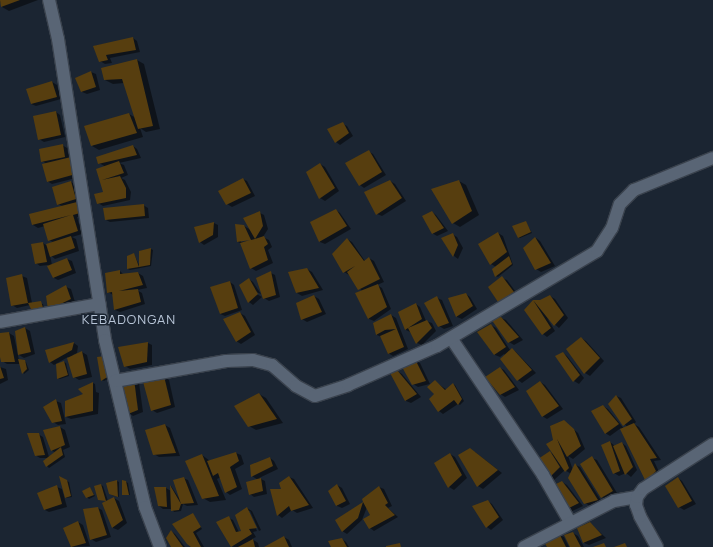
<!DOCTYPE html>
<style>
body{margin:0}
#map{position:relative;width:713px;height:547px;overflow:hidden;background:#1b2532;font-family:Manrope,sans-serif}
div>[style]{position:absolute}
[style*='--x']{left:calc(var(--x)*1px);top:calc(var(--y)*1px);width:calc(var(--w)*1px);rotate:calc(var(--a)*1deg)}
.shadow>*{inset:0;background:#0007}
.building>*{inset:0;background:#573e0f}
.roads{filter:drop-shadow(1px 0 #3a424d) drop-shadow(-1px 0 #3a424d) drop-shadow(0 1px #3a424d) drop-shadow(0 -1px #3a424d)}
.street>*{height:12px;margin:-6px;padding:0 6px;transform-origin:6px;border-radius:6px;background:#596575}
span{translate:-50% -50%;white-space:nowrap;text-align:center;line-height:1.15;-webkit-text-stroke:3px #1b2532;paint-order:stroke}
.quarter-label{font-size:13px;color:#b8c5d7;letter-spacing:1px}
</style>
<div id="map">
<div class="shadow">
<i style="clip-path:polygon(0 0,38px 0,9px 11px,2px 7px)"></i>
<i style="clip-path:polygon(133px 38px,137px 41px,140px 52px,110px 58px,112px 63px,105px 64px,100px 61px,95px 46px)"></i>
<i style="clip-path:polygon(137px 60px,144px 64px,160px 129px,146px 132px,140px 128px,143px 137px,99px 150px,92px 146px,129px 114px,136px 118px,124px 83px,113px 84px,105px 80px)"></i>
<i style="clip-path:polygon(91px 72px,96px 74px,100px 90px,87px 94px,82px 92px,77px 78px)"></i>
<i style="clip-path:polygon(52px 82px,57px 85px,61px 99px,36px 106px,31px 104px)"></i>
<i style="clip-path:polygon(56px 112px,60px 115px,65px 137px,44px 142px,39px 139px)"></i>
<i style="clip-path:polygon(343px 124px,347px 126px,353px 136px,340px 145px,336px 142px)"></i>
<i style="clip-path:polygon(62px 145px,67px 148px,69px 158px,80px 177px,52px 184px,47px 181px,47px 164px,42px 161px)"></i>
<i style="clip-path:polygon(133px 146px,137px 149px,141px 158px,119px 163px,124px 165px,128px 175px,121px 178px,125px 180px,131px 192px,130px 200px,103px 206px,98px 203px,104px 193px,98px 170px,106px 167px,99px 163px)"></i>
<i style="clip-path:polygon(368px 151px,373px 154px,386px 175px,364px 188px,360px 185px)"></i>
<i style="clip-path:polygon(320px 164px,325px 167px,339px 191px,325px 201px,320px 198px)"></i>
<i style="clip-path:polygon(243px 179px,247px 181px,255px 196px,232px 207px,227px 204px)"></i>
<i style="clip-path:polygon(390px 181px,395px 184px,406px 201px,382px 216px,377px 214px)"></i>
<i style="clip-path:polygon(459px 181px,466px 185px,479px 215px,460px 227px,453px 223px)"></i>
<i style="clip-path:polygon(71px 182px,76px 185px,81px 201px,77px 202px,82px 205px,84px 216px,77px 217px,82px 234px,72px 237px,76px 239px,79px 251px,55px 259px,50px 255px,52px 265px,67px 259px,72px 261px,76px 273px,58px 280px,54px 278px,48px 265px,40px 266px,36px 263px,32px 245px,43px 243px,46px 245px,53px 242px,49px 240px,45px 226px,38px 228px,33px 225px,31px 215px,62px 206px,58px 204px)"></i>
<i style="clip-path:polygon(143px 205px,148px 208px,149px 218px,110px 222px,106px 220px)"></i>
<i style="clip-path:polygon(336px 210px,340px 213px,351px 229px,325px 244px,320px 242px,311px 223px)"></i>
<i style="clip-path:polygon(432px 212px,436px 215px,448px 231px,437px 236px,432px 233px)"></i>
<i style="clip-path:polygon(evenodd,260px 213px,264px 215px,268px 229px,263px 237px,269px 240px,272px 247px,268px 250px,273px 263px,256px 271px,251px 268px,242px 244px,238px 242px,244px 226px,251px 230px,260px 213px,250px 239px,251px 241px,241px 242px,241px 240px,250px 239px)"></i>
<i style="clip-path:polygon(214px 223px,218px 225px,218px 237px,204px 245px,200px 242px)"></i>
<i style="clip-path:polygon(526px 223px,532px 233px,520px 238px,518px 237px)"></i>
<i style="clip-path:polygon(498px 233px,503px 236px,513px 265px,498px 277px,496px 276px,496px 267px,491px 264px)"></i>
<i style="clip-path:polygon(452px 234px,457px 237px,463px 248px,458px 259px,454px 256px,442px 239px)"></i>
<i style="clip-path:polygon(536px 238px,540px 241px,555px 266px,541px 272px,536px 269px)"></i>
<i style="clip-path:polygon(347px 239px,352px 242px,365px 261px,369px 258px,374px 261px,384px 282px,377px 285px,382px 288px,391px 309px,374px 321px,369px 319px,356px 293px,362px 291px,349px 275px,344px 272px)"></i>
<i style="clip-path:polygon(151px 249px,153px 250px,151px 266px,130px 270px,128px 269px,134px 254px,140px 267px,140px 251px)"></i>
<i style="clip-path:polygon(307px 269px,312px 272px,323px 290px,302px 296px,297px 293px)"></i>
<i style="clip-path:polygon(120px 271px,124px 275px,138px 273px,143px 276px,147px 288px,137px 290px,142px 293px,145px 304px,120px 312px,115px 310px,113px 295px,108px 292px)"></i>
<i style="clip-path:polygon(271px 273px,275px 275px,280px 297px,269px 301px,264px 298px)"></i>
<i style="clip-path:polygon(22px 276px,27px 278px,32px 303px,43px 304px,45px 312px,30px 305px,17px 308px,12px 305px,7px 279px)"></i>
<i style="clip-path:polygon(502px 278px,507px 280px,518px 295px,503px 304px,499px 301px)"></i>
<i style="clip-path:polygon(249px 279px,253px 282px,261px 294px,254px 291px,253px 292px,262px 297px,253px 305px,249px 302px)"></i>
<i style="clip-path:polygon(230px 282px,234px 285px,242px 310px,225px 316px,220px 314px)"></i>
<i style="clip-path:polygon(66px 287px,71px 289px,75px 302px,53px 312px)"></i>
<i style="clip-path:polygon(466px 294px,470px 297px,477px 309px,462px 319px,457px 317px,450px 299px)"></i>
<i style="clip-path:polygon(314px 296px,319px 299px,326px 314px,307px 322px,302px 319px)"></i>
<i style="clip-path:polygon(550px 296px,555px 299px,568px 318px,559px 328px,547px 318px,555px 331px,547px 337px,543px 334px,533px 301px,540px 301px)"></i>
<i style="clip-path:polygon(437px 298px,442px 300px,453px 326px,444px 329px,439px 326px)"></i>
<i style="clip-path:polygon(416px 304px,420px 307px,426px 321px,432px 323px,436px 331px,422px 345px,417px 343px,410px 332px,406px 330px,400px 313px)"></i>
<i style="clip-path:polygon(240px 313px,245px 316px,255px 335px,241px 344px,236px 341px)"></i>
<i style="clip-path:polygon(391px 315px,396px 318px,408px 349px,393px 356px,388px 353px,381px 337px,377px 335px,375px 323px)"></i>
<i style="clip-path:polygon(501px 318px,506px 320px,523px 340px,514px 345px,509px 342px)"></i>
<i style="clip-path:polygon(491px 325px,496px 328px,510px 350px,512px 349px,516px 352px,536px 373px,522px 383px,518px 380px,505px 355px,504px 354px,500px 357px,495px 355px,478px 332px)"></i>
<i style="clip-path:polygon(25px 328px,30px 331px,35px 354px,24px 358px,19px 355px)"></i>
<i style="clip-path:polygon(9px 333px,14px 336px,19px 360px,26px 362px,29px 370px,24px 374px,20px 364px,7px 364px,2px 361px,0 334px)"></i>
<i style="clip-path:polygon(581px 338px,586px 341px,604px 361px,590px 376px,585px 373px,567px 349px)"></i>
<i style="clip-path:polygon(74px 343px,78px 346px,77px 353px,73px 355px,73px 356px,82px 352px,87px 355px,92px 377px,79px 380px,74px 377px,68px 357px,54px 365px,50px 362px)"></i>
<i style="clip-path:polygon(148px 343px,152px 345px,152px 365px,130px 369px,125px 366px)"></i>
<i style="clip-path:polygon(563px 353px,567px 356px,584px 378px,579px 384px,574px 381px)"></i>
<i style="clip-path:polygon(99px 358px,111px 377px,104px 381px,102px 380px)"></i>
<i style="clip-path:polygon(415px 360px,420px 363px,430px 384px,418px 387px,413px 384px)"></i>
<i style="clip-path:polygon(64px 362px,66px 363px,69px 376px,60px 379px,58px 378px)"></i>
<i style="clip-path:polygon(0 367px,6px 369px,8px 380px,0 384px)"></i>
<i style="clip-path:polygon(500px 368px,504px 370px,519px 390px,505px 397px,500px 394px)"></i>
<i style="clip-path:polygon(397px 371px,402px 374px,421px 397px,411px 403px,406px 401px,392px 374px)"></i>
<i style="clip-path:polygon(164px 377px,169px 380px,175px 407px,157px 413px,152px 410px)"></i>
<i style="clip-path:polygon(540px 382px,545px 385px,563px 409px,547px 419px,542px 416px)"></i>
<i style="clip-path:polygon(93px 383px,95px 384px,96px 392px,99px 393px,98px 414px,71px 419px,66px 417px)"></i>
<i style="clip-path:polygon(120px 383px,139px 383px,143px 412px,133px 416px,129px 413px)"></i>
<i style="clip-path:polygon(437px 383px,447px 390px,453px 384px,455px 385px,464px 401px,460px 405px,458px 404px,443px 414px,439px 411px,436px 394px)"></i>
<i style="clip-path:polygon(259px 394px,266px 398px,283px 423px,256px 430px,249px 426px)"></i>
<i style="clip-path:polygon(616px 396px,621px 398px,636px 422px,634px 424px,639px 427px,661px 460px,654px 461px,660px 474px,647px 482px,621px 428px,610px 436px,605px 433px,603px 406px,608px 409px,625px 430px,627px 427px,609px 404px)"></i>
<i style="clip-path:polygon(56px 401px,61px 403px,66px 424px,58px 425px,53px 422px)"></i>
<i style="clip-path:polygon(564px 421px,578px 433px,585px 449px,573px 459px,568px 456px,573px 470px,576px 465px,580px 467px,602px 502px,590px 506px,585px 503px,571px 474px,565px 470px,554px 480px,549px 477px,550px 452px,555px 455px,554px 441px)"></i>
<i style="clip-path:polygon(165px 425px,170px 428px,180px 456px,159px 457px,154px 454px)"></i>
<i style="clip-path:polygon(60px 427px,65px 430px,70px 447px,63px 450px,65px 457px,49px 468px,47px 466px,49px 458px,40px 458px,35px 455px,38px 434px,43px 437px,49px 457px,55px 452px,52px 451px)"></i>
<i style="clip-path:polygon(610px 442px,615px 446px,622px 443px,626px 446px,637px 470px,631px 477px,626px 473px,619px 476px,614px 473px)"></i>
<i style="clip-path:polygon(475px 452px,502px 473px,483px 489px,478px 486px,459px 456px)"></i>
<i style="clip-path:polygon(236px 453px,241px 455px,244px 464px,235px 469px,242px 489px,230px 495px,226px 492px,221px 477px,217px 479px,226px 500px,210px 502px,203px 498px,202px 455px,210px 461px)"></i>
<i style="clip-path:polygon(450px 454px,455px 457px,467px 478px,454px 490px,449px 487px)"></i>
<i style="clip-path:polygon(270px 458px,274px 461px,278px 469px,259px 478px,265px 481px,267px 494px,254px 497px,250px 494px,258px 480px,252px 476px)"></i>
<i style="clip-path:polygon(592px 458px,597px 460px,617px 493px,607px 500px,602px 497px,582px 464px)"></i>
<i style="clip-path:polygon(289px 477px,294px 479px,313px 508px,297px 513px,292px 510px,282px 518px,278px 515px,283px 490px)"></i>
<i style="clip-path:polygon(60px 478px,69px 482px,72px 497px,66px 498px)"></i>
<i style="clip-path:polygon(183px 478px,188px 480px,198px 505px,187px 506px,183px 504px,181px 511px,174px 512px,172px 509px,163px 509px,159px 506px,166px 488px,171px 491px,171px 486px,181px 501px)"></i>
<i style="clip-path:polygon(678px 478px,682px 481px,696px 504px,684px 510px,679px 507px)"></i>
<i style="clip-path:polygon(117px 481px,119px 482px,119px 497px,112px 495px)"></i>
<i style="clip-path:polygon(126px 482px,128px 483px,130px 495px,123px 494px)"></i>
<i style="clip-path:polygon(562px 482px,567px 485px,583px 506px,566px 514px)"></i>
<i style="clip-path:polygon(101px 485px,103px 486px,108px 501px,99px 499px)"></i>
<i style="clip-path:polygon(337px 485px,342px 488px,350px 504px,342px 508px,337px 506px,330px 491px)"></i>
<i style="clip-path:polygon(57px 487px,62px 489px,67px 507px,49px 512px,45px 510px)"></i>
<i style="clip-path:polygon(379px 487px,384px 489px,392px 506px,388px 508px,398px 517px,374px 531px,370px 528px,372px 515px,367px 507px,362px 520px,347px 534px,342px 531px,336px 520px,364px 502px)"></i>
<i style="clip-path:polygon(90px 488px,95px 496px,89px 499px,87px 497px)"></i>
<i style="clip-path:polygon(114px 498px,119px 501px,127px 523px,118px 530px,113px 528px,104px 504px)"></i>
<i style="clip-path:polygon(488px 501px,492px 504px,503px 520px,491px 530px,487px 527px)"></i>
<i style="clip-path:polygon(98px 508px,102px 510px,111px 537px,96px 542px,91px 539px)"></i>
<i style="clip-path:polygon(247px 508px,252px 511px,261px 530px,259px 531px,250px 511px,248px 511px,257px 531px,253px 532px,256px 537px,252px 539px,258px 543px,259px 547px,234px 547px,232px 546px,229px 518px,233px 520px,239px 532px,243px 531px)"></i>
<i style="clip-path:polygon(193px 514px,202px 529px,196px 533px,204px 547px,193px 547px)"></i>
<i style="clip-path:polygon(78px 522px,83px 525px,90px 546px,72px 547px,65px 529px)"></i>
<i style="clip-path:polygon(590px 523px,606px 538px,589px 545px,584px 543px,578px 528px)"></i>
<i style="clip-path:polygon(171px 531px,175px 534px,185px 547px,172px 547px)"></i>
<i style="clip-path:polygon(573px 533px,578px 536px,584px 547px,571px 547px)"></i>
<i style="clip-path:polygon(559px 535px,564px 537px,569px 547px,549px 547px)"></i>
<i style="clip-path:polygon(284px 537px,289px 540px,292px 547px,266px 547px)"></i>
<i style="clip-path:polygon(342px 539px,346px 542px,349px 547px,332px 547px)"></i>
</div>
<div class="building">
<i style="clip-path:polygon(0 0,20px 0,1px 7px)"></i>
<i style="clip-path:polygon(133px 37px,136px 50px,106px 55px,108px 60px,99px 62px,93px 46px)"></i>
<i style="clip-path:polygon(137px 59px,153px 126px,138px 129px,122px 79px,104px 80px,101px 68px)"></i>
<i style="clip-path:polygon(91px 71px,96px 87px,81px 92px,75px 78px)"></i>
<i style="clip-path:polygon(52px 81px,57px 97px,31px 104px,26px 89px)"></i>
<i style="clip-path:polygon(56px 111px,61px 135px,38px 140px,33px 116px)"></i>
<i style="clip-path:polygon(129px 113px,137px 133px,91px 146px,84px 126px)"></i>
<i style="clip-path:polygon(343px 122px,349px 133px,335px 143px,327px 129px)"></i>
<i style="clip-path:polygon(63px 144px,65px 157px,41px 162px,39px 149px)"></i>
<i style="clip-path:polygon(133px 145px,137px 155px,98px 164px,96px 157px)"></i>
<i style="clip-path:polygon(369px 150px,382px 172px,359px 186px,345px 163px)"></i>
<i style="clip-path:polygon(71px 157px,76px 174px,47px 182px,42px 164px)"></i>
<i style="clip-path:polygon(119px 161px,124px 173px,102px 180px,120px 176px,126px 188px,126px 198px,97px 204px,94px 194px,103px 192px,96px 169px)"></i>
<i style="clip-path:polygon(320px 163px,335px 188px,319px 199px,306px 172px)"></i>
<i style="clip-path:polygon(243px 178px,251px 193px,226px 205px,218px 191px)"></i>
<i style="clip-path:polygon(390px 180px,402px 198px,376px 215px,364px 192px)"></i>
<i style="clip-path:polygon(459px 180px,472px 211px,452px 224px,431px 189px)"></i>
<i style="clip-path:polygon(71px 181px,76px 199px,57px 205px,52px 187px)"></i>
<i style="clip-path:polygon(77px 202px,80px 213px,73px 215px,78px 231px,48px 241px,43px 224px,71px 215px,32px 225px,29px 214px)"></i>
<i style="clip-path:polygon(144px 204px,145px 216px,105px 220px,103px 208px)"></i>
<i style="clip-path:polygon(336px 209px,347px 226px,319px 242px,310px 222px)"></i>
<i style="clip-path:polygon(260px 211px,263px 226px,255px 239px,264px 236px,268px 244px,264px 247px,268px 260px,250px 269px,240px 243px,250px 240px,237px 242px,235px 224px,244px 225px,251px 240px,255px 239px,243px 218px)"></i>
<i style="clip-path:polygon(432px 211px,444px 228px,432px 234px,422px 216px)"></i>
<i style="clip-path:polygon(526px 221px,531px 232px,518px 238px,512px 226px)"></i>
<i style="clip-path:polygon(214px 222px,213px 235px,199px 243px,194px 227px)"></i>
<i style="clip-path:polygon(498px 232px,507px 252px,490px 265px,478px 244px)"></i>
<i style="clip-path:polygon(453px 233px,458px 245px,453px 257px,441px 238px)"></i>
<i style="clip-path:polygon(71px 236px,75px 248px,50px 257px,46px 244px)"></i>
<i style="clip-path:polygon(535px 237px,551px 263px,535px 270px,523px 248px)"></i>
<i style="clip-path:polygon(347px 238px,364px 261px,369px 257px,380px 279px,358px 290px,347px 272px,355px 266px,343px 273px,332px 254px)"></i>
<i style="clip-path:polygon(43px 242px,47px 262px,35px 264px,31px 244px)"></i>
<i style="clip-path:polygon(151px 248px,150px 265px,139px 267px,139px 251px)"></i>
<i style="clip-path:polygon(134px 253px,139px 267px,127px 269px,127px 256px)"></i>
<i style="clip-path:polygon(509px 256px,512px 264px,495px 277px,492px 269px)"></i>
<i style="clip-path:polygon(67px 258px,72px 270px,53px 278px,47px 266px)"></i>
<i style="clip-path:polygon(307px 268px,319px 288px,296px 293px,288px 272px)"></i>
<i style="clip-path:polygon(120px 270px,120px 274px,138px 272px,143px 285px,119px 291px,138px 289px,141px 302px,114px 310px,112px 292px,107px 293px,105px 273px)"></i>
<i style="clip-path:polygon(271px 271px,276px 295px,263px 299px,256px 278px)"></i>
<i style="clip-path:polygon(22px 274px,28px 303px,11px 306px,6px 278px)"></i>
<i style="clip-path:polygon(502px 276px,514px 292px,498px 302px,488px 287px)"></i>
<i style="clip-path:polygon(249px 278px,258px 294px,248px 303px,239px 285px)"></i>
<i style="clip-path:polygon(230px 281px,238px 308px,220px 314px,210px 287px)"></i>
<i style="clip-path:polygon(378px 284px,387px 307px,368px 319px,355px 293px)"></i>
<i style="clip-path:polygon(66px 285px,71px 299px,48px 310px,46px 296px)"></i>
<i style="clip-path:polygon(466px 293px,473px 306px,456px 317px,448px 298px)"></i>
<i style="clip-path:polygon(314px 295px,322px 312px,301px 320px,296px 303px)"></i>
<i style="clip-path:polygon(550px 295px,564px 315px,554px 326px,533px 300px,551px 328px,542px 335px,524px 310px,533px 300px,540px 300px)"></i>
<i style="clip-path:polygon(437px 296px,449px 323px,438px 327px,424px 303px)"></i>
<i style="clip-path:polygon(41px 301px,44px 311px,34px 315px,28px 303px)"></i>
<i style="clip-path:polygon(416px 303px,422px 319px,408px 328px,427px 320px,432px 328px,416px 344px,408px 328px,405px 330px,398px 312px)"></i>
<i style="clip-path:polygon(240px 312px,251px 332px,236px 342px,223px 319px)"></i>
<i style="clip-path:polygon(391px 314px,404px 347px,388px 354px,380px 336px,396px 329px,385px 330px,376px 335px,373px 323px)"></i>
<i style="clip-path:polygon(501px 317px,519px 337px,508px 343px,491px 319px)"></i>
<i style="clip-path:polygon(491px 324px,506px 347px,494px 355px,477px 332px)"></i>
<i style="clip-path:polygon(25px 327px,31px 352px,18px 355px,15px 331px)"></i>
<i style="clip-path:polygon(9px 332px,15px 362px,1px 362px,0 357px,0 333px)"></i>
<i style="clip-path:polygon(581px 337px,600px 358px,584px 374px,566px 349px)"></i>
<i style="clip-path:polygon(74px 342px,72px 350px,49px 363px,45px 350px)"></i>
<i style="clip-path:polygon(148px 342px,147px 362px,124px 367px,118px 347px)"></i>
<i style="clip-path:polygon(512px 348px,532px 370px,517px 381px,500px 359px)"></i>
<i style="clip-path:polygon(82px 351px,87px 374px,73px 378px,67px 358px)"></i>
<i style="clip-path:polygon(563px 352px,580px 375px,573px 382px,555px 356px)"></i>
<i style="clip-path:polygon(105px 356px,109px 376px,101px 381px,97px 357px)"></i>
<i style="clip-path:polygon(18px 359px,25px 360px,27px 369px,22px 374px)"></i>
<i style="clip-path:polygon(415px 359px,426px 381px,412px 385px,402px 367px)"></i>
<i style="clip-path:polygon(64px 361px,68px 375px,57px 379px,56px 364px)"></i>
<i style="clip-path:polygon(0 366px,4px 378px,0 379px)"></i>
<i style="clip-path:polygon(500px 367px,515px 387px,500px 395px,485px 377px)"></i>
<i style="clip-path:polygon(397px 370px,417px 394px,405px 401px,390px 373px)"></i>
<i style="clip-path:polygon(164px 376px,171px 405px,151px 411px,142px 378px)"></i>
<i style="clip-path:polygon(134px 379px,138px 410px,128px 414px,119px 383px)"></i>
<i style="clip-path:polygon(435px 380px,445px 390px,453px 383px,462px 399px,458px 405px,454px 400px,438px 412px,429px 399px,434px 394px,427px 387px)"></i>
<i style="clip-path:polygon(540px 381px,559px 406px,542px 417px,526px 391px)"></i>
<i style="clip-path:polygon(93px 382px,93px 411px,65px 417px,65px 401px,83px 394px,78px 389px)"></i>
<i style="clip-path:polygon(259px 393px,277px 419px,248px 427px,234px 406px)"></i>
<i style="clip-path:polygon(616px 395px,632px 419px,623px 426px,608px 404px)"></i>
<i style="clip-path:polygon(56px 399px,62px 421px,52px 423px,43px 407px)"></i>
<i style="clip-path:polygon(603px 405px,619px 424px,605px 434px,591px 411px)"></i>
<i style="clip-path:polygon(564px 420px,574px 429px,581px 446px,567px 457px,557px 439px,569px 468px,565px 472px,546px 444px,553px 440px,550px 426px)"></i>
<i style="clip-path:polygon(634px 423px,657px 458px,650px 459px,656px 471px,646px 482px,620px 429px)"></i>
<i style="clip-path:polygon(165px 424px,176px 453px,153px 455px,145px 430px)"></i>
<i style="clip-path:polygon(60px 426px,65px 445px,51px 451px,43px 430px)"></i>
<i style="clip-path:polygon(27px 433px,39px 433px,45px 455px,35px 456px)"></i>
<i style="clip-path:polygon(610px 441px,620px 471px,613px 474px,601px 445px)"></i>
<i style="clip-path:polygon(622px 442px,633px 467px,625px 475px,613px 446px)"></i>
<i style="clip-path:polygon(61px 447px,63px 455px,46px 467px,43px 461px)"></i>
<i style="clip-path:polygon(470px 448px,498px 470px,477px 487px,458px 455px)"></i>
<i style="clip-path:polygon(550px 451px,560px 467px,549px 478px,538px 459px)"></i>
<i style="clip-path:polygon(236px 452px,239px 461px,230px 467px,237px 487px,225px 493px,218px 473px,213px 476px,207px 461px)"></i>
<i style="clip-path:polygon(450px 453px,462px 475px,448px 488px,434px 463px)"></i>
<i style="clip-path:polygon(202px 454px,219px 496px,202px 499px,185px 461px)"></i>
<i style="clip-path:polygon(592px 456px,613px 491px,601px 498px,580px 464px)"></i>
<i style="clip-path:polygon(270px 457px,273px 466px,251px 477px,250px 465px)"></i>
<i style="clip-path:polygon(575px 463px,598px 500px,584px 504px,568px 478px)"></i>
<i style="clip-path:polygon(59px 476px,67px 480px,71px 496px,65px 498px)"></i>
<i style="clip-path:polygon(289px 476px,309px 505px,291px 511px,289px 506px,277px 516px,270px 489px,281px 489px,279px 483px)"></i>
<i style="clip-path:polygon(184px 477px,194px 503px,181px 504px,179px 510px,171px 511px,170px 485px,181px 504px,173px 480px)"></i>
<i style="clip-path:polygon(678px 477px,692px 501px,678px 508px,665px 486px)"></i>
<i style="clip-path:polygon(261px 478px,263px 491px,249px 495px,246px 482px)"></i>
<i style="clip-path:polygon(117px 480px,118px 497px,109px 494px,106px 483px)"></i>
<i style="clip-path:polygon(122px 480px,126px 481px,129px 495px,122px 495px)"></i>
<i style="clip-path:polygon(562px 481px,579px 503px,561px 512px,550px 487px)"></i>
<i style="clip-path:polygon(101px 484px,106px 501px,114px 497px,123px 520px,112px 528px,102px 503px,106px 501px,98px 500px,94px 486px)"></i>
<i style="clip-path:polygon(337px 484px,346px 501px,336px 506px,328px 491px)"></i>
<i style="clip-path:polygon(57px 485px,62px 504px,44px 510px,37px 493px)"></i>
<i style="clip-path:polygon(379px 486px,388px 503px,385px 505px,395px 515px,369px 529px,363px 519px,370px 515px,363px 502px,358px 518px,342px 532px,335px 520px,363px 502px,362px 499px)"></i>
<i style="clip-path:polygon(90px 487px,94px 495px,86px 498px,82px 491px)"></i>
<i style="clip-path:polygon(154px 487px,166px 487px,167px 507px,158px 506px)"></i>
<i style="clip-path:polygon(488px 500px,499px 517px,486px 528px,472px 506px)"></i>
<i style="clip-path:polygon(98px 507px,107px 535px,90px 540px,83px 509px)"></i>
<i style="clip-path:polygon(247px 507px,257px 528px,249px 529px,252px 534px,231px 547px,216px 522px,229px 516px,236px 532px,241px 531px,235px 515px)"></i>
<i style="clip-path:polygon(193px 513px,201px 527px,193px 532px,201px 547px,191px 547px,187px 544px,172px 524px)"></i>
<i style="clip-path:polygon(78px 521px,86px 543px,71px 547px,63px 528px)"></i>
<i style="clip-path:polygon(590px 522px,602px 535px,583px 543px,577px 528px)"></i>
<i style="clip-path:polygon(171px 530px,183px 547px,171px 547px,166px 538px)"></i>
<i style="clip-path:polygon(573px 532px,581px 547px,570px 547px,564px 535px)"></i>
<i style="clip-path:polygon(559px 533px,566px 547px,547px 547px,544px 542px)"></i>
<i style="clip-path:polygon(284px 536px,289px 547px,264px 547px)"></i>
<i style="clip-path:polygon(342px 538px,347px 547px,331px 547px,328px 541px)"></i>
<i style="clip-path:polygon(253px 539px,255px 547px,238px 547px)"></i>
<i style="clip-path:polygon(400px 543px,401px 547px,386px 547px,386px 546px)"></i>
<i style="clip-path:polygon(604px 543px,606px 547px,593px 547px)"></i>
<i style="clip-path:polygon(625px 543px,627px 547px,614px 547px)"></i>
</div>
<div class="roads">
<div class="street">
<i style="--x:49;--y:0;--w:40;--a:77"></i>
<i style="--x:58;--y:39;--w:305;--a:81.1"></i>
<i style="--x:105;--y:340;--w:172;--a:76.5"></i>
<i style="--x:145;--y:507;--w:43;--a:69.4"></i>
<i style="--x:0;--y:322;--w:101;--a:-10.3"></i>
<i style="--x:451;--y:338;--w:165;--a:56.1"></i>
<i style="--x:543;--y:475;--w:54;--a:60.1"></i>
<i style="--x:115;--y:381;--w:113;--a:-10.2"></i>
<i style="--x:226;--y:361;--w:27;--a:-2"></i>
<i style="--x:253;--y:360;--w:20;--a:15"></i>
<i style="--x:272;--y:365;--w:32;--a:41"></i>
<i style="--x:296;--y:386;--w:21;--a:28"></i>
<i style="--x:315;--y:396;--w:35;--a:-18"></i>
<i style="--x:348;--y:385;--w:97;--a:-23.7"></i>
<i style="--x:437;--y:346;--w:186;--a:-30.7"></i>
<i style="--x:597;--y:251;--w:27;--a:-57"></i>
<i style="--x:612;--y:228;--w:25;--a:-72"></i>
<i style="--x:620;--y:204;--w:20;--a:-45"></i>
<i style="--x:634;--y:190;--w:85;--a:-22.1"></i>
<i style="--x:524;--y:547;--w:101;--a:-27.1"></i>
<i style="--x:614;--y:501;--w:23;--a:-10"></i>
<i style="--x:657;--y:547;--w:35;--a:-119"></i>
<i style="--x:640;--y:516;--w:12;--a:-110"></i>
<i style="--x:636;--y:505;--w:8;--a:-83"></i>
<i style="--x:637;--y:497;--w:10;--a:-53"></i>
<i style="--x:643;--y:489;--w:83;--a:-32.7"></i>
</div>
</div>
<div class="quarter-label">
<span style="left:129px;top:319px">KEBADONGAN</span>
</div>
</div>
